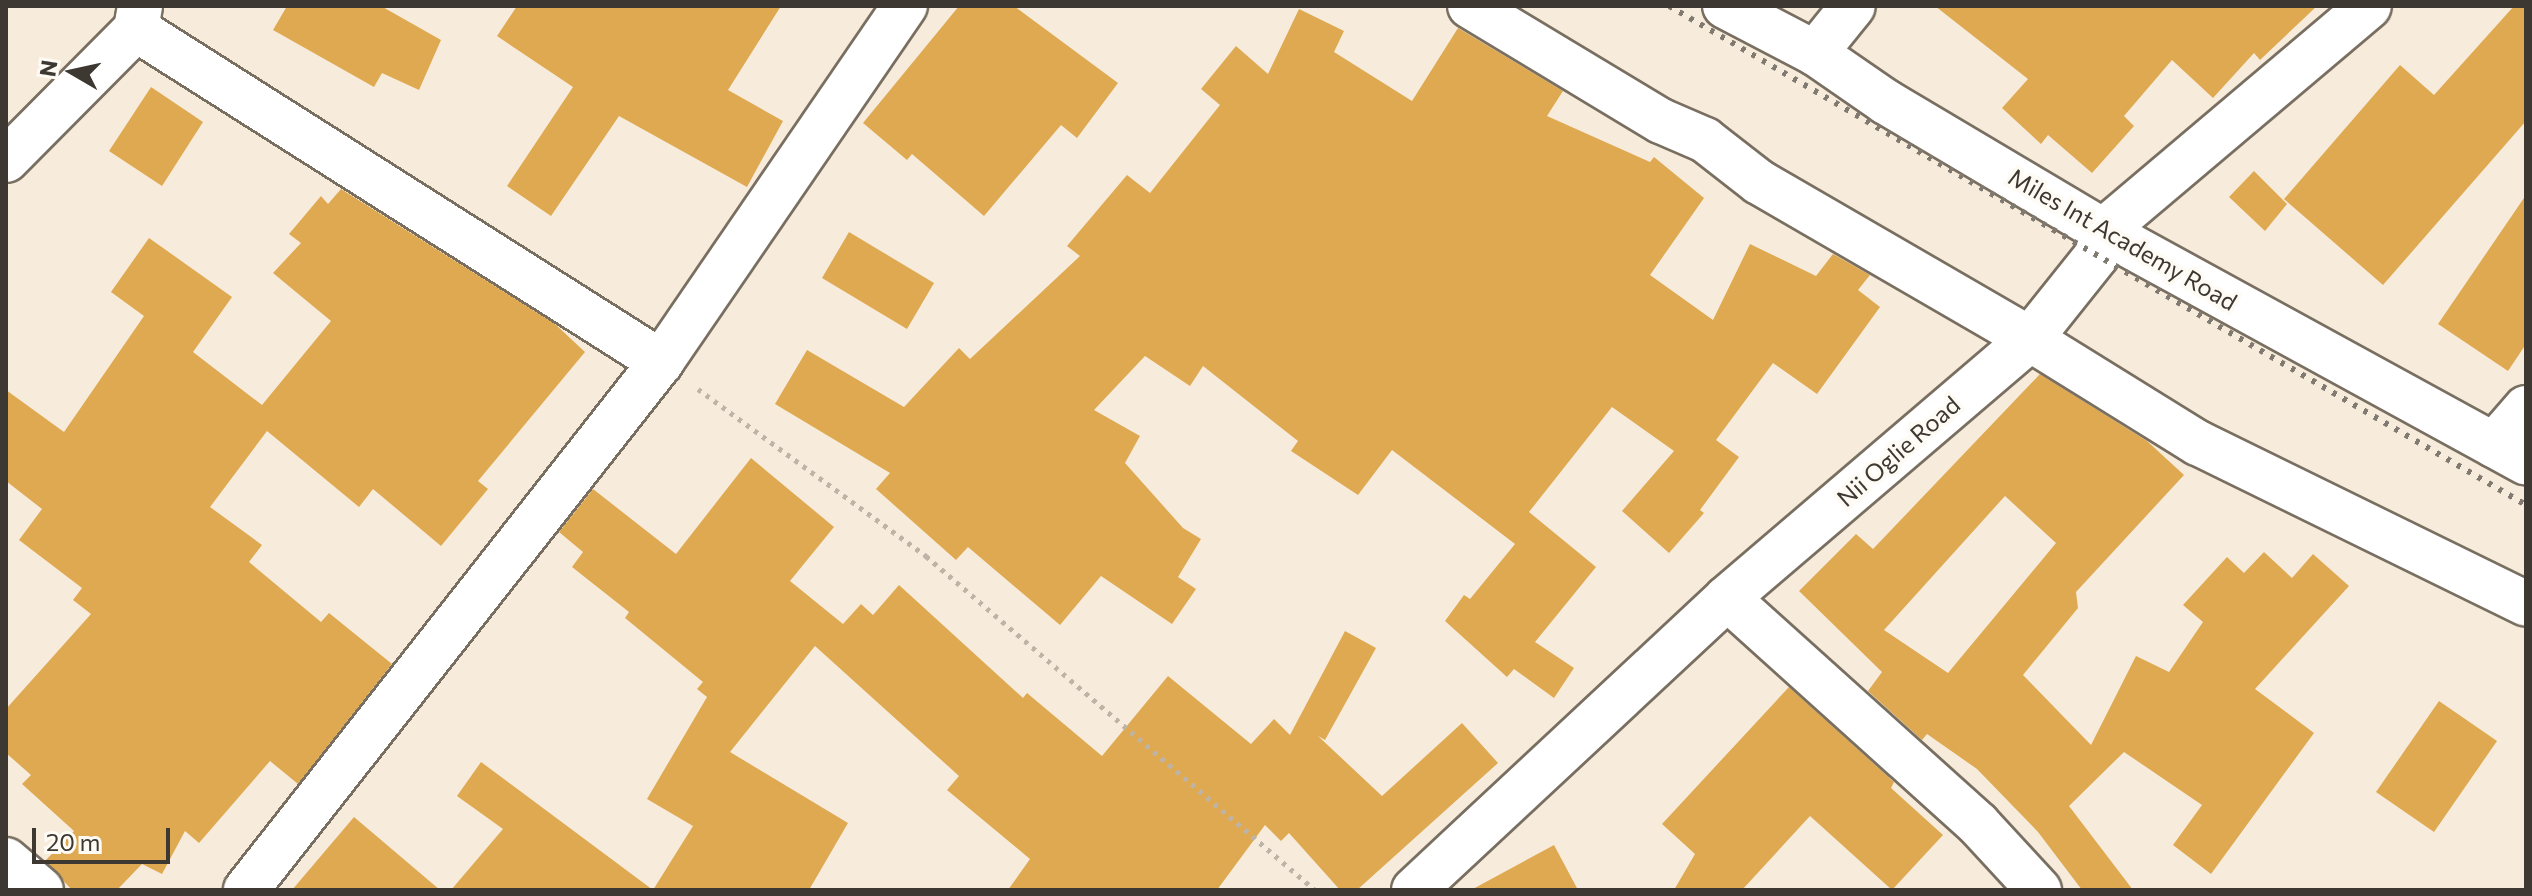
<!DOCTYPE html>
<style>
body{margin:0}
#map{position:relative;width:2532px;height:896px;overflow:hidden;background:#f7ecdc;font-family:Commissioner,sans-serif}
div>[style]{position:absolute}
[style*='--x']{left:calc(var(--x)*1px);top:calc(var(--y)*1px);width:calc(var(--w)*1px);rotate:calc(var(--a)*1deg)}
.building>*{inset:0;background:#dfa951}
.path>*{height:5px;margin-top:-2.5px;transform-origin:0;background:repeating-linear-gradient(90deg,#bdb4a7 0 4px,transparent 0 10px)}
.roads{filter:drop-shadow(2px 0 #796f61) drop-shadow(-2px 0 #796f61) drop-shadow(0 2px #796f61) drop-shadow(0 -2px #796f61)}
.minor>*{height:44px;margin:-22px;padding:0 22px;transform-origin:22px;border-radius:22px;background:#fff}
.rail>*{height:6px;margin-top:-3px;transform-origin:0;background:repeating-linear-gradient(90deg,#817a70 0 4px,transparent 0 12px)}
span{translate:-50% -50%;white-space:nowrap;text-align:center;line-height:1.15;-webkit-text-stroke:7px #fefaf4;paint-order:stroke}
.street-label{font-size:24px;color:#3d3832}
.frame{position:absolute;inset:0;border:8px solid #3d3832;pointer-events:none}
.north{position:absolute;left:32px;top:32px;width:80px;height:80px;-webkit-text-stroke:6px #fefaf4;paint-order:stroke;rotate:279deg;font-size:22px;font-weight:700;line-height:32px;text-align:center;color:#3d3832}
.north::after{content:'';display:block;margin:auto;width:28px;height:36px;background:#3d3832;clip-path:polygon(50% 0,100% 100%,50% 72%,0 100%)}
.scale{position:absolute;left:32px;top:828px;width:138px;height:36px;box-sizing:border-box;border:4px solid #3d3832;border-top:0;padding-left:10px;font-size:24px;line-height:28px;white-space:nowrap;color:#3d3832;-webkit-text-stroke:6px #fefaf4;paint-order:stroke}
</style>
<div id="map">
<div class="building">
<i style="clip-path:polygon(287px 6px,381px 6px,441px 40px,419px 90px,382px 73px,374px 87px,273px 30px)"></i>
<i style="clip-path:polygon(517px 6px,781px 6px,728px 90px,783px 121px,747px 187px,619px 116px,551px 216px,507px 186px,573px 87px,497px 36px)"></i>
<i style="clip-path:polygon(959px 6px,1014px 6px,1118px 83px,1077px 138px,1061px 125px,984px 216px,912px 154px,907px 160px,863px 123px)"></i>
<i style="clip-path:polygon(1935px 6px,2317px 6px,2260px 60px,2254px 53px,2213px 98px,2172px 60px,2124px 116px,2134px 126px,2092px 173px,2048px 135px,2041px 144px,2002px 108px,2028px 79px)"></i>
<i style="clip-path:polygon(2514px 6px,2526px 6px,2526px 121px,2383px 285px,2284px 199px,2400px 65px,2434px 95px)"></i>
<i style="clip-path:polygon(1299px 9px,1344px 31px,1334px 52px,1412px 101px,1458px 28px,1563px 91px,1547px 116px,1650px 162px,1654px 157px,1704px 198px,1650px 275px,1713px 320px,1750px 244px,1816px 276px,1833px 254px,1870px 275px,1858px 290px,1880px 307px,1817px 394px,1773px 363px,1716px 440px,1739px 457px,1700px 510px,1704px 513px,1669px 553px,1622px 511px,1674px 451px,1612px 407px,1529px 512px,1596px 567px,1535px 642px,1574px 668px,1554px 698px,1514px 669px,1507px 677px,1445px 621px,1464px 595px,1470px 599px,1515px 544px,1392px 450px,1358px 495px,1291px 451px,1298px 441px,1203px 366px,1190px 386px,1145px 356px,1094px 410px,1140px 436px,1125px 463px,1183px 528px,1201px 539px,1178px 577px,1196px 589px,1172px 624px,1101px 576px,1060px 625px,968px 547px,956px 560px,876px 489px,890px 473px,775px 404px,807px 350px,904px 407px,959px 348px,970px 359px,1080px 256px,1067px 246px,1127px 175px,1150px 193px,1220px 105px,1201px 89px,1236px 46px,1268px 74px)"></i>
<i style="clip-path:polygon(151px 87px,203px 122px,162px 186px,109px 151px)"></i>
<i style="clip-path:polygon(2254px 171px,2287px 204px,2265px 231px,2229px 197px)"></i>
<i style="clip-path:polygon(341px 189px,555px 324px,585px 352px,478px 481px,488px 489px,441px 546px,373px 489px,359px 507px,267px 431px,210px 507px,262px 545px,249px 562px,321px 622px,329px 613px,392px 664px,298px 784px,270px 761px,199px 843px,185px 831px,162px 874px,142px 864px,117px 890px,72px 890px,45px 861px,74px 831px,22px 784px,31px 775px,6px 753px,6px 709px,91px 614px,73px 600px,82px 588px,19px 540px,42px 509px,6px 481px,6px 390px,64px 432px,144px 316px,111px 292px,149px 238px,232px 297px,193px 352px,262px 405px,331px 321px,273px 273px,301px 243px,289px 234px,321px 196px,328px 204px)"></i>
<i style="clip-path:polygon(2526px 195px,2526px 344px,2508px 371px,2438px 324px)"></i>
<i style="clip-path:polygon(849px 232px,934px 283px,907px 329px,822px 278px)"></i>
<i style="clip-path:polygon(evenodd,2040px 374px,2147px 441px,2184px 475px,2076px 592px,2078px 608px,2023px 675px,2091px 745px,2136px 656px,2169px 672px,2203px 622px,2183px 605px,2227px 557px,2244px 573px,2264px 552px,2292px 578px,2313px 554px,2349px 586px,2255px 689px,2314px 733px,2211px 874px,2173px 845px,2202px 805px,2124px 752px,2069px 806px,2133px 890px,2082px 890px,2038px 832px,1977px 769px,1927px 734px,1922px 740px,1868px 691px,1882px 672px,1799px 591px,1856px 534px,1873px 549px,2040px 374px,2005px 496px,2056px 543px,1948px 673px,1884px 630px,2005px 496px)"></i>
<i style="clip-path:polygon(751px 458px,834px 527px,790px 581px,843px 624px,861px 604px,873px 615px,899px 585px,1023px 698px,1027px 693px,1102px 756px,1168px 676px,1251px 744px,1274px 719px,1290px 735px,1345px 631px,1376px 648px,1325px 740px,1318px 736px,1382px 796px,1462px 723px,1498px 763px,1357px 890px,1340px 890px,1289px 833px,1281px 841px,1265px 825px,1217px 890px,1008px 890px,1030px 859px,947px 790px,959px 776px,815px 646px,730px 752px,848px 823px,809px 890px,451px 890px,503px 829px,457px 796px,481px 762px,653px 890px,693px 826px,647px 799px,707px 697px,697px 689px,703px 682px,625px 618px,629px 612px,572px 567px,583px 552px,559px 532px,593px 489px,676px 554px)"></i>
<i style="clip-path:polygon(1789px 687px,1894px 782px,1891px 788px,1943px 835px,1892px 890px,1810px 816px,1742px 890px,1674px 890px,1695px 854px,1662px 824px)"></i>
<i style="clip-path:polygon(2439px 701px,2497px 741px,2434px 832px,2376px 792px)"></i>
<i style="clip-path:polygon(354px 817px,440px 890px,292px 890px)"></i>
<i style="clip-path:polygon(1554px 845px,1578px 890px,1471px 890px)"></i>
</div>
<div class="path">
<i style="--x:698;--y:389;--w:283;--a:36.2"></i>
<i style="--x:926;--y:556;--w:513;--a:40.65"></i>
</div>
<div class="roads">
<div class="minor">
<i style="--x:1470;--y:6;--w:223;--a:31.1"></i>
<i style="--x:1661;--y:121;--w:48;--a:23.4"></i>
<i style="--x:1705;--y:140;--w:68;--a:37.9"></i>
<i style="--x:1759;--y:182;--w:313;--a:30.1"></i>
<i style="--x:2030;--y:339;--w:198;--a:31.8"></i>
<i style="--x:2198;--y:443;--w:365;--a:26.1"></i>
<i style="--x:1725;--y:6;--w:102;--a:27.6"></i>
<i style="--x:1815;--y:53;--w:86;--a:34.6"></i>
<i style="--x:1886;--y:102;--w:252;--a:30.7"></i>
<i style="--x:2103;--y:231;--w:482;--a:28.7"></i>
<i style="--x:136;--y:29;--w:622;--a:32.39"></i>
<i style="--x:661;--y:362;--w:672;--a:128.17"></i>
<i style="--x:1815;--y:53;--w:60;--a:-51"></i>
<i style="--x:6;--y:160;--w:185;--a:-45.2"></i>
<i style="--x:136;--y:29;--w:23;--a:-80"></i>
<i style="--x:661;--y:362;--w:432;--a:-55.6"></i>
<i style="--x:2494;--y:445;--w:49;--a:-49.1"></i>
<i style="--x:1727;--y:598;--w:338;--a:42"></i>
<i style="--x:1978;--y:824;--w:90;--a:47.3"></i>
<i style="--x:6;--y:860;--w:46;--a:40.6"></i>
<i style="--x:1414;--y:890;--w:428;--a:-43"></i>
<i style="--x:1727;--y:598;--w:399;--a:-40.5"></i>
<i style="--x:2030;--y:339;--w:107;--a:-51.4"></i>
<i style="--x:2097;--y:255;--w:25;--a:-76"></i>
<i style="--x:2103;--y:231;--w:348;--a:-40.2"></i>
</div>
</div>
<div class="rail">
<i style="--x:1669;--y:6;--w:992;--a:30.21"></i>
</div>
<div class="street-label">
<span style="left:2123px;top:239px;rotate:30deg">Miles Int Academy Road</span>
<span style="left:1898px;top:451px;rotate:-41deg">Nii Oglie Road</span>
</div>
<div class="frame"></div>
<div class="north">N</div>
<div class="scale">20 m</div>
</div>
